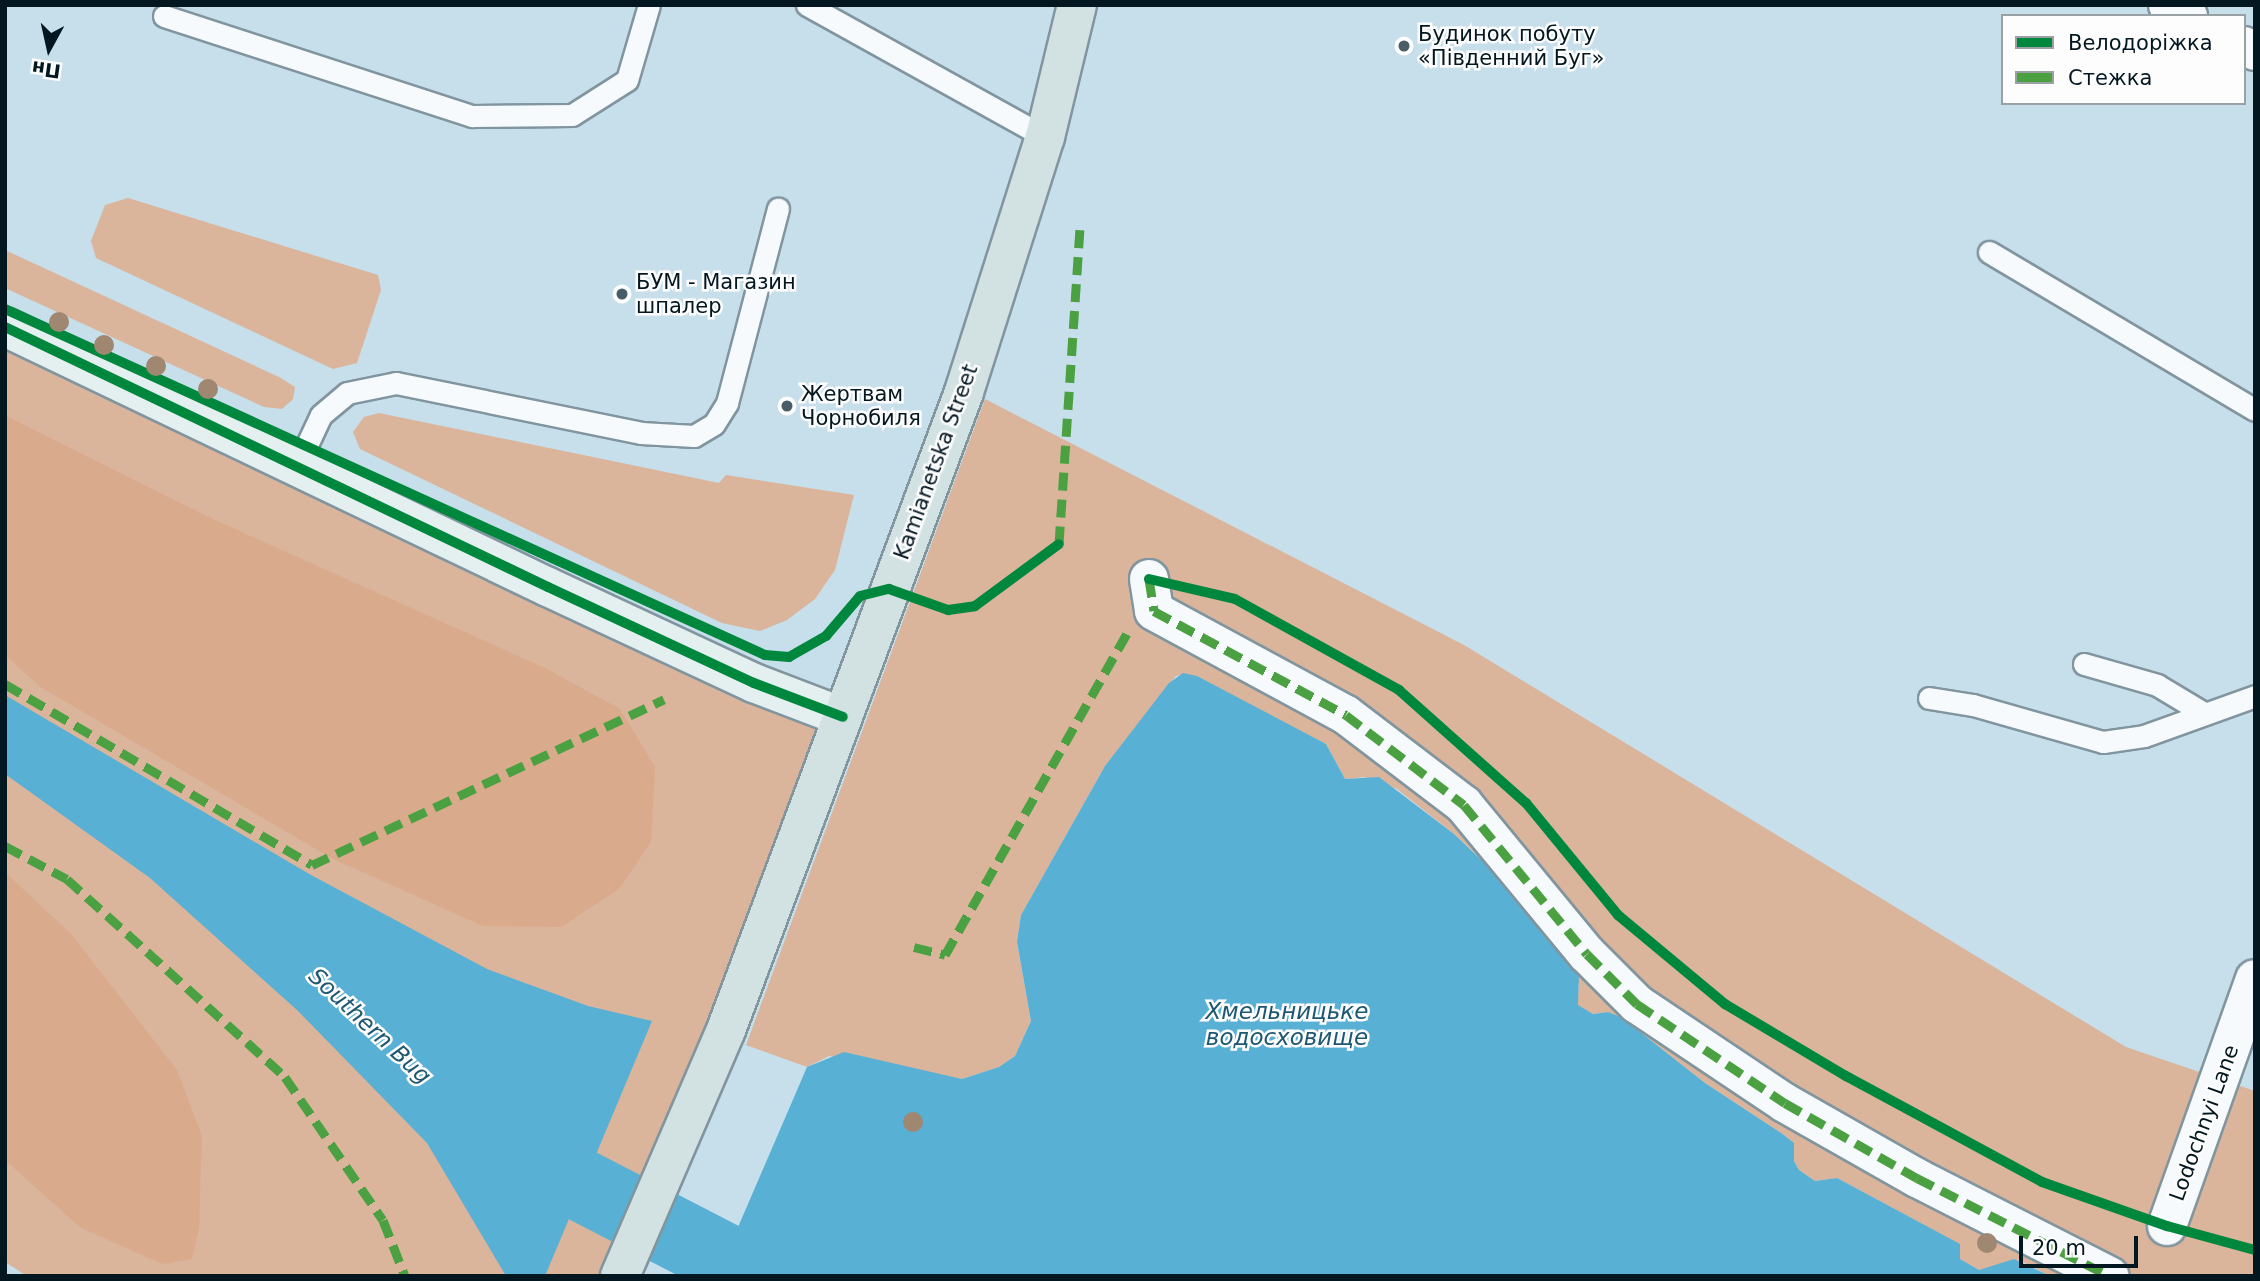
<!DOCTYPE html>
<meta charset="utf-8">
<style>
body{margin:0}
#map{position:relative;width:2260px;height:1281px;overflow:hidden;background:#c7deeb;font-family:"DejaVu Sans",sans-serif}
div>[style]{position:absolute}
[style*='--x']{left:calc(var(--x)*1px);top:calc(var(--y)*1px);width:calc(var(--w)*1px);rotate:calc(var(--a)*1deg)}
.green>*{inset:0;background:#dab49b}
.forest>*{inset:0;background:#d9ab8c}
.water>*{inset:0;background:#59b0d5}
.river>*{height:72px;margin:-36px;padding:0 36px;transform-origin:36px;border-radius:36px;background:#59b0d5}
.roads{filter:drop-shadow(2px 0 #81959f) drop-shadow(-2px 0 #81959f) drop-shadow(0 2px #81959f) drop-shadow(0 -2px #81959f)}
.lane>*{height:21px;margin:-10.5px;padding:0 10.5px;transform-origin:10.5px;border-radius:10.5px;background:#f7fafc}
.street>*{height:38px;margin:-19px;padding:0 19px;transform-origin:19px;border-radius:19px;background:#f7fafc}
.secondary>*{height:38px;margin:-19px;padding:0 19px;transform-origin:19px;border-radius:19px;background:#e4efef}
.primary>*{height:38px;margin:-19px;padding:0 19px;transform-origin:19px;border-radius:19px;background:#d2e2e2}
.quiet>*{height:9px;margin-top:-4.5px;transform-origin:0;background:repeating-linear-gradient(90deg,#4ba141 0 18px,transparent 0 27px)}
.cycleway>*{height:10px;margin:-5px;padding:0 5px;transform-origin:5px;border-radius:5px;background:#00873e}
.trees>*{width:20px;height:20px;margin:-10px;border-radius:50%;background:#a08771}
.dots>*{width:19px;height:19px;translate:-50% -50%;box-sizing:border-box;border:4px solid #fdfdfd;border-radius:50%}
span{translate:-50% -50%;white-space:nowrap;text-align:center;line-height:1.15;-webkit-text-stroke:5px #fdfdfd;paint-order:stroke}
.poi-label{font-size:21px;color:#031721}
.left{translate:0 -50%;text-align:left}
.street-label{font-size:21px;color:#031721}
.water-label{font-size:23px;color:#1e5771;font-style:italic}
.frame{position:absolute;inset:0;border:7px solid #031721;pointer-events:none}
.legend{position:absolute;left:2001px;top:14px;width:245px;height:91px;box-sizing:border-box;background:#fdfdfd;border:2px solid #99a1a5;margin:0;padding:9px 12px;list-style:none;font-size:21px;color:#031721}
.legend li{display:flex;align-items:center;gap:14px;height:35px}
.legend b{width:35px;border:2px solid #99a1a5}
.north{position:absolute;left:14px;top:14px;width:70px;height:70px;-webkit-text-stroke:5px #fdfdfd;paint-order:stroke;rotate:188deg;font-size:19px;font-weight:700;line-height:28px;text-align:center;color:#031721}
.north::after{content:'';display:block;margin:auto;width:24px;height:32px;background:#031721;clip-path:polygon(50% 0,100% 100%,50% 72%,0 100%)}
.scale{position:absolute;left:2019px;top:1236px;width:119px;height:32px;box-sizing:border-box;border:4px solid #031721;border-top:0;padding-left:9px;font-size:21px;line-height:24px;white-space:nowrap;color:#031721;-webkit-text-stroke:5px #fdfdfd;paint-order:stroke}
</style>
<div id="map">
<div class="green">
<i style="clip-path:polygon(128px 198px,378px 275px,381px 290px,357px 363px,333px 369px,96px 258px,91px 241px,105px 205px)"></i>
<i style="clip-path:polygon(5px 250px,279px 377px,295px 387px,293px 399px,282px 409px,264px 407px,5px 288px)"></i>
<i style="clip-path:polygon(5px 348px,820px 728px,709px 1023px,600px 1276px,27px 1276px,5px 1262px)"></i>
<i style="clip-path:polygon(985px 399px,1464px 645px,2126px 1047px,2255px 1091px,2255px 1276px,2050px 1276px,2019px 1260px,1979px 1270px,1960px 1259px,1959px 1244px,1837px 1178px,1815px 1181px,1799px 1170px,1794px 1161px,1794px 1143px,1784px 1135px,1705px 1083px,1621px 1017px,1608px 1012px,1593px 1014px,1577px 1005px,1579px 984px,1512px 888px,1454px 834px,1397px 789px,1365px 777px,1345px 779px,1326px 744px,1187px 674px,1176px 676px,1105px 766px,1021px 915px,1017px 943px,1031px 1021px,1015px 1056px,999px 1067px,962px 1079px,829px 1056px,807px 1067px,746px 1045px)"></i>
<i style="clip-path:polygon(379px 413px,719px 483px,726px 475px,854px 495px,835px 570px,815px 599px,787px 620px,760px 631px,722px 623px,360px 449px,353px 432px,364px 417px)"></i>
</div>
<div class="forest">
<i style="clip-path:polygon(5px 415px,217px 521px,545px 668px,620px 709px,655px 767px,651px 842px,619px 889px,561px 927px,483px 926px,331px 858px,39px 686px,5px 655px)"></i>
<i style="clip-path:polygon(5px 872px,71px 934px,177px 1070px,202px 1136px,199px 1228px,192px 1259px,162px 1264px,81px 1228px,5px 1160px)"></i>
</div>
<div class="water">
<i style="clip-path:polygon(1183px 673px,1197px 676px,1326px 744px,1345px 779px,1379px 777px,1454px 834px,1512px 889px,1579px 973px,1578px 1005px,1593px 1014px,1608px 1012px,1621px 1017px,1705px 1083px,1784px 1135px,1794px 1143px,1794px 1161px,1799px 1170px,1815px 1181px,1837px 1178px,1960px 1244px,1960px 1259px,1979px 1270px,2014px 1259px,2050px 1276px,717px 1276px,807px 1067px,844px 1052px,962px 1079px,999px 1067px,1015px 1056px,1031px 1021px,1017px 942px,1021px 915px,1105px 766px,1169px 683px)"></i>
<i style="clip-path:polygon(5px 695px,311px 875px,487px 969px,588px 1006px,652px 1021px,545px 1276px,506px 1276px,427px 1143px,297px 1010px,150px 878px,5px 774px)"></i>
</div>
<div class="river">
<i style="--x:501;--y:1134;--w:60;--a:35.5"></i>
<i style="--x:550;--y:1169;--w:233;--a:27.3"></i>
</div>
<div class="roads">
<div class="lane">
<i style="--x:807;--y:5;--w:272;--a:29"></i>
<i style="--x:164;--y:16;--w:324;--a:18"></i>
<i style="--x:472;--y:116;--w:100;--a:-0.6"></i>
<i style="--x:572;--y:115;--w:65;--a:-32.5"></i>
<i style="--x:627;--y:80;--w:78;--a:-73.7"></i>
<i style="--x:1989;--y:252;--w:309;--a:30.7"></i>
<i style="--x:297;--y:466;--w:56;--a:-64.8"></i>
<i style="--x:321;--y:415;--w:34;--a:-40"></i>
<i style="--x:347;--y:393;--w:50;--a:-11.5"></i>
<i style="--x:396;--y:383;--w:250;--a:11.5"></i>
<i style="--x:641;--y:433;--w:53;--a:3.2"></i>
<i style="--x:694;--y:436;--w:23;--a:-31"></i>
<i style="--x:714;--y:424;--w:25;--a:-58"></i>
<i style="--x:727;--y:403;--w:201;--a:-75.3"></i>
<i style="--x:2084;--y:664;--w:76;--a:16"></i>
<i style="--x:2157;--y:685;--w:52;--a:31"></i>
<i style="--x:1929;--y:698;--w:45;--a:9"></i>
<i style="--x:1973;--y:705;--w:135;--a:15.9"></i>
<i style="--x:2103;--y:742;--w:41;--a:-8.3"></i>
<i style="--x:2144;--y:736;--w:118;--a:-19.8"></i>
</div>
<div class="street">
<i style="--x:2168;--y:5;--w:23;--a:29"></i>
<i style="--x:2244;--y:46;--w:12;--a:24"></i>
<i style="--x:1149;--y:579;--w:32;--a:81"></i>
<i style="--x:1154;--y:611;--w:218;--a:28.4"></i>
<i style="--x:1346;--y:715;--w:148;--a:37.3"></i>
<i style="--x:1464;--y:805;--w:193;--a:50.5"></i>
<i style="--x:1587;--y:954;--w:71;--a:45"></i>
<i style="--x:1637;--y:1004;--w:178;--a:33.8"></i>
<i style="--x:1785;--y:1103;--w:152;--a:29.6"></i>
<i style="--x:1917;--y:1178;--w:216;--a:27"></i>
<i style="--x:2167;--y:1226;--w:262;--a:-70.4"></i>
</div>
<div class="secondary">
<i style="--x:5;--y:327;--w:602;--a:25.59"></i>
<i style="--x:548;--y:587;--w:227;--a:25"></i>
<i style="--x:754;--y:683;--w:95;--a:20.9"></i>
</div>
<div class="primary">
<i style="--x:620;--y:1276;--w:268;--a:-66.7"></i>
<i style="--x:726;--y:1030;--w:681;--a:-69.54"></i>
<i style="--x:964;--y:392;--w:268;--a:-72.4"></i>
<i style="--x:1045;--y:137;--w:136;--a:-76.4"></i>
</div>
</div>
<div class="quiet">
<i style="--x:1059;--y:544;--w:318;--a:-86.2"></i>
<i style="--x:1149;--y:579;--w:32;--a:81"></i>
<i style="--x:1154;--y:611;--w:218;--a:28.4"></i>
<i style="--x:1346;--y:715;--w:148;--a:37.3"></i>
<i style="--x:1464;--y:805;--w:193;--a:50.5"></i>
<i style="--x:1587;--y:954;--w:71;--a:45"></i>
<i style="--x:1637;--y:1004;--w:178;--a:33.8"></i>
<i style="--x:1785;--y:1103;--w:152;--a:29.6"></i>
<i style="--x:1917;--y:1178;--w:216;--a:27"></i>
<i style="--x:5;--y:684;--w:356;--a:30.5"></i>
<i style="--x:312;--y:865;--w:389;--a:-25.2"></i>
<i style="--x:5;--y:846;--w:70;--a:28"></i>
<i style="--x:67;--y:879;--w:294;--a:42.2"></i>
<i style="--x:285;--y:1077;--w:173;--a:55.6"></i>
<i style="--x:383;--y:1220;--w:60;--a:68.6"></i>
<i style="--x:914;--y:947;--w:32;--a:14"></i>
<i style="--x:945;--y:955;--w:376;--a:-60.5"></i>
</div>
<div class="cycleway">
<i style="--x:5;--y:309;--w:835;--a:24.48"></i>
<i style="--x:765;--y:655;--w:24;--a:5"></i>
<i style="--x:789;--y:657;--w:43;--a:-29.6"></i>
<i style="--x:826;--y:636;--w:52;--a:-49.6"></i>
<i style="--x:860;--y:596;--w:30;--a:-14"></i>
<i style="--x:889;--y:589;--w:63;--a:19.6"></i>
<i style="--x:948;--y:610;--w:27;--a:-8"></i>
<i style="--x:975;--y:606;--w:104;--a:-36.4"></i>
<i style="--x:5;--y:327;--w:602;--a:25.59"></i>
<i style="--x:548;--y:587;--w:227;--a:25"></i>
<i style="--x:754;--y:683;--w:95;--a:20.9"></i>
<i style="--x:1149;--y:579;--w:88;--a:13.1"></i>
<i style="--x:1235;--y:599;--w:188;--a:29"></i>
<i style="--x:1399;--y:690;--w:170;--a:41.7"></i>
<i style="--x:1526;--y:803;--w:145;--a:50.6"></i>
<i style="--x:1618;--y:915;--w:139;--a:39.8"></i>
<i style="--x:1725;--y:1004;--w:141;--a:30.8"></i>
<i style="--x:1846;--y:1076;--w:223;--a:28.4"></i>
<i style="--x:2042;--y:1182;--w:133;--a:19.4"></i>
<i style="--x:2167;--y:1226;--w:91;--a:15.3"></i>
</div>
<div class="trees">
<i style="left:59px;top:322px"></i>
<i style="left:104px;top:345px"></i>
<i style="left:156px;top:366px"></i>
<i style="left:208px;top:389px"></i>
<i style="left:913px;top:1122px"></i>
<i style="left:1987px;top:1243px"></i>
</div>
<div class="dots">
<i style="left:1404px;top:46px;background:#485d68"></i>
<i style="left:622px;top:294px;background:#485d68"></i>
<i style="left:787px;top:406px;background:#485d68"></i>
</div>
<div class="poi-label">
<span class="left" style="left:1418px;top:46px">Будинок побуту<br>«Південний Буг»</span>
<span class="left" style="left:636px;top:294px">БУМ - Магазин<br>шпалер</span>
<span class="left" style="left:801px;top:406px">Жертвам<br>Чорнобиля</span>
</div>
<div class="street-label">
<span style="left:936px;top:462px;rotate:-70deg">Kamianetska Street</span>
<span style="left:2204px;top:1123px;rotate:-70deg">Lodochnyi Lane</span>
</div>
<div class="water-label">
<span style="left:1287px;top:1024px">Хмельницьке<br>водосховище</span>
<span style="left:370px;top:1026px;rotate:43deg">Southern Bug</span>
</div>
<div class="frame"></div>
<ul class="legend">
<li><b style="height:9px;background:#00873e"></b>Велодоріжка</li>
<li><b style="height:9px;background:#4ba141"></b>Стежка</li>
</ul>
<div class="north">Пн</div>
<div class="scale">20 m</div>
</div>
